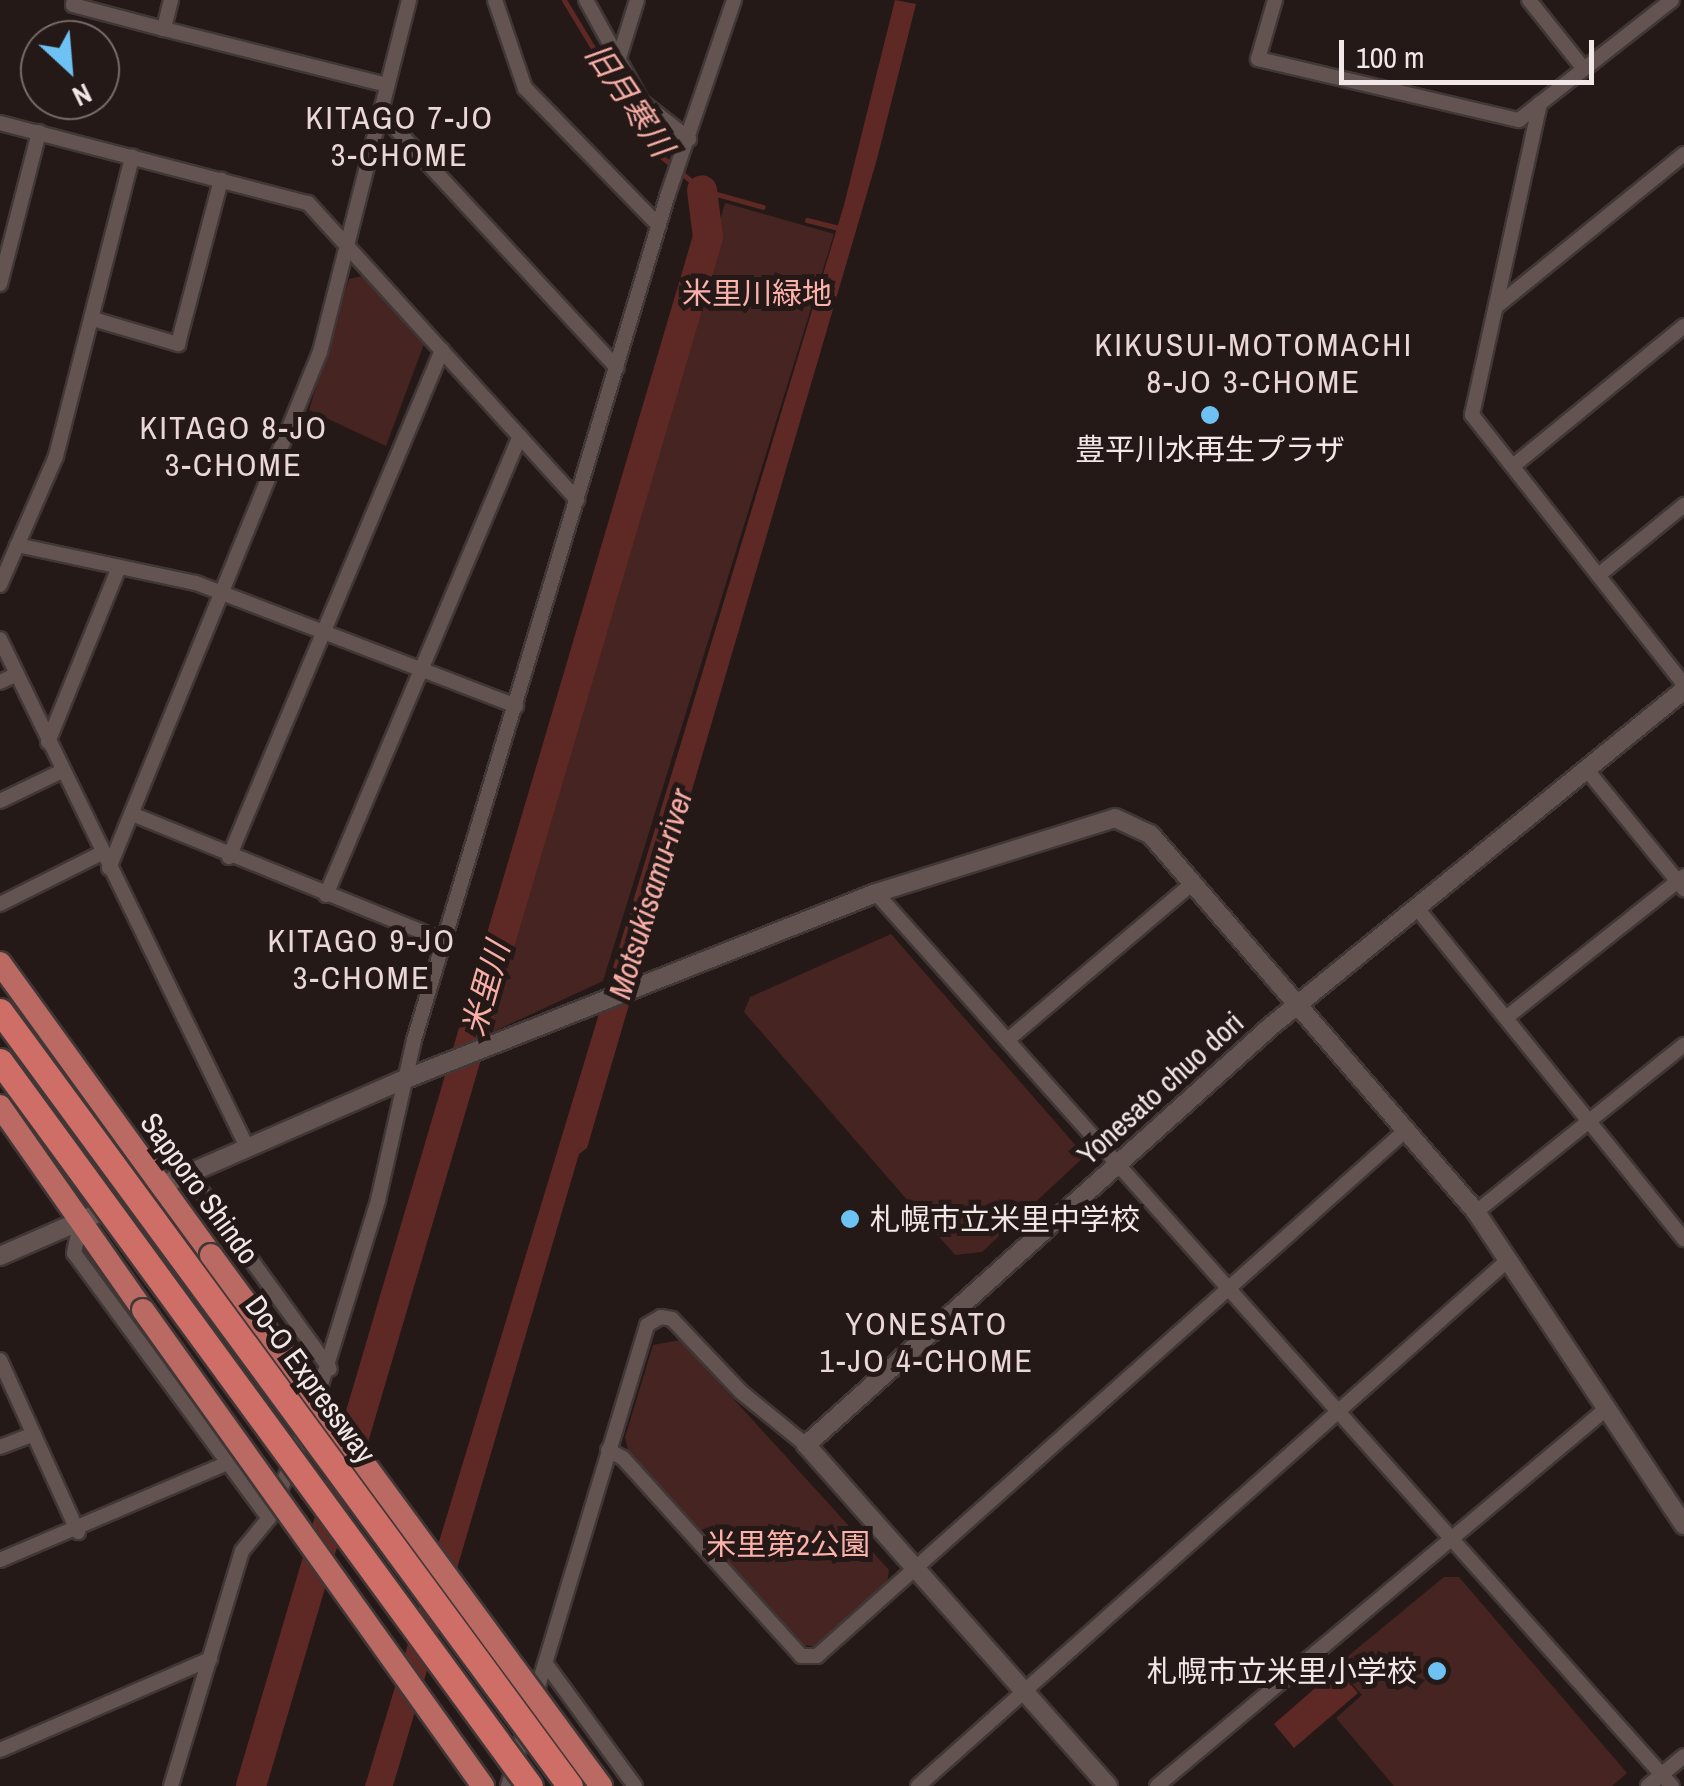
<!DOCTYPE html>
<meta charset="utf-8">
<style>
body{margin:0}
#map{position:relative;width:1684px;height:1786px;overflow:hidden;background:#251918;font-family:"Archivo Narrow","Noto Sans JP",sans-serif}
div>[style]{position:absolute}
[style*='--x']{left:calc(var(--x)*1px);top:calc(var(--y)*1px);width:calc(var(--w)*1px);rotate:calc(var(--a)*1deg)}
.green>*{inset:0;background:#452421}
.water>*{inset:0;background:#5e2825}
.stream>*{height:5px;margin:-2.5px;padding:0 2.5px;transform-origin:2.5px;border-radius:2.5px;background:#5e2825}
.river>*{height:30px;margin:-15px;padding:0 15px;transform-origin:15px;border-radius:15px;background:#5e2825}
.roads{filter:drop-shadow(2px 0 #403736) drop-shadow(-2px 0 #403736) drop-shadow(0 2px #403736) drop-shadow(0 -2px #403736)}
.minor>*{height:14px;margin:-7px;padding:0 7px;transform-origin:7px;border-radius:7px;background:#635452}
.tertiary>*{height:18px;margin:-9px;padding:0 9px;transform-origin:9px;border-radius:9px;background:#635452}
.trunk>*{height:22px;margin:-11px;padding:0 11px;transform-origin:11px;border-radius:11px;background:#ba6963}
.bridges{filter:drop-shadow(2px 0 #403736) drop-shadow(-2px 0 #403736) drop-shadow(0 2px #403736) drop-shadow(0 -2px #403736)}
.trunk-bridge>*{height:22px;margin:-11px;padding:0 11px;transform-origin:11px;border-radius:11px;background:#ba6963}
.motorway-bridge>*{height:25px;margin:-12.5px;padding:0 12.5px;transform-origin:12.5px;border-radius:12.5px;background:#cf6e67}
.dots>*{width:28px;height:28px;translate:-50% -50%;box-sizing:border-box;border:5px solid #251918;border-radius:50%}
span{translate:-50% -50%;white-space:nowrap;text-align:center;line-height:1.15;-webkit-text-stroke:10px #251918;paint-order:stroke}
.park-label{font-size:30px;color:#fcb2ab}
.poi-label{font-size:30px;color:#f1e8e7}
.left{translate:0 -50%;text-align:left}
.right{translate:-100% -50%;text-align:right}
.street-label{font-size:30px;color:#f1e8e7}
.water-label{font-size:32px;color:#f8aea7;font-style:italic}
.neighbourhood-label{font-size:32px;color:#ead8d6;letter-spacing:2.5px}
.north{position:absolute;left:20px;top:20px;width:100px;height:100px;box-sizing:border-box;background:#251918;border:2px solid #776c6b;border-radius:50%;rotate:154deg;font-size:28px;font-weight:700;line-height:40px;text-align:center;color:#f1e8e7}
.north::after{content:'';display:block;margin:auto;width:35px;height:45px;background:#6dc2f3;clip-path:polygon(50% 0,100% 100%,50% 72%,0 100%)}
.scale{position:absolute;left:1339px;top:40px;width:255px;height:45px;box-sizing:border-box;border:5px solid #f1e8e7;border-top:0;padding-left:12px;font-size:30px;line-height:35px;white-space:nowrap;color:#f1e8e7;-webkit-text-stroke:8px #251918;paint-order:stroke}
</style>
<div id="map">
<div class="green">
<i style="clip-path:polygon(725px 203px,834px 234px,603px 981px,482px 1037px)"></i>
<i style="clip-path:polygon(362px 276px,424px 344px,386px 446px,309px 410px,349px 279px)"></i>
<i style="clip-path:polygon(891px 934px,1085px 1156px,982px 1252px,955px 1255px,744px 1012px,750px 997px)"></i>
<i style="clip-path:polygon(680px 1340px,889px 1570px,887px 1584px,815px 1647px,804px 1645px,628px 1450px,625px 1437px,653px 1345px)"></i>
<i style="clip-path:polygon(1444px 1577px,1459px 1577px,1627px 1773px,1612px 1786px,1394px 1786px,1336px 1718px,1362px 1695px,1336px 1666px)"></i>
</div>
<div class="water">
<i style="clip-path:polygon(895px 0,916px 4px,877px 159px,587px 1148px,579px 1154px,393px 1786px,365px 1786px,844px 205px)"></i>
<i style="clip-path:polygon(1337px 1669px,1358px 1693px,1294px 1748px,1274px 1724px)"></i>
</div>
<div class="stream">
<i style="--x:564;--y:0;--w:178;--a:58.8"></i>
<i style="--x:656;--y:152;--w:60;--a:39.6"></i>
<i style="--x:702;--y:190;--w:63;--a:15.6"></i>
<i style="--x:807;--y:220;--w:37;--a:14"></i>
</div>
<div class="river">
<i style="--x:251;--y:1786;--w:1615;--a:-73.56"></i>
<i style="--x:708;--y:237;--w:47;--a:-97.3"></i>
</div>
<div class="roads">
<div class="minor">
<i style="--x:74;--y:0;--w:5;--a:101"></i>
<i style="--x:73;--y:5;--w:94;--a:14.8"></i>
<i style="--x:171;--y:0;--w:30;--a:104"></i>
<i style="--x:164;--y:29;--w:230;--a:14.1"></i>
<i style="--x:495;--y:0;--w:93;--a:71.2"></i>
<i style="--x:525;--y:88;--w:192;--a:45.8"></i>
<i style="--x:586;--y:0;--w:116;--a:61.2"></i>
<i style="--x:642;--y:102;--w:60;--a:38.2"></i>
<i style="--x:1275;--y:0;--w:61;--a:106.1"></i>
<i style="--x:1258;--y:59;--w:268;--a:13.2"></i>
<i style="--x:1519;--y:120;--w:194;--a:-38.1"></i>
<i style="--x:1529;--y:0;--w:88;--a:51.4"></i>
<i style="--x:618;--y:61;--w:64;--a:-72.7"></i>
<i style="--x:1540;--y:103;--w:319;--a:102.3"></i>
<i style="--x:1472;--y:415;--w:342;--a:51.8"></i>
<i style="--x:381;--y:113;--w:347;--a:47.2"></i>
<i style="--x:0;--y:123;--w:318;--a:14.6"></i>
<i style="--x:308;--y:203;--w:401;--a:47.8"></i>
<i style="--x:0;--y:284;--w:157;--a:-75.6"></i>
<i style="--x:1497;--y:306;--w:241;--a:-39.1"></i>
<i style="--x:93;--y:319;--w:89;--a:16.4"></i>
<i style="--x:178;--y:344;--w:170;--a:-75.3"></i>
<i style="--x:1513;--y:466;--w:221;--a:-39.3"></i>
<i style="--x:17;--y:545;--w:183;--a:12"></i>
<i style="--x:196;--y:583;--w:343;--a:21"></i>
<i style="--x:1600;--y:574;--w:109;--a:-39.4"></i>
<i style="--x:0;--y:585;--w:141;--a:-66.5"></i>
<i style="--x:56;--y:456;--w:309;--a:-75.7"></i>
<i style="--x:0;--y:639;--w:563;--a:64.07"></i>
<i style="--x:0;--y:682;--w:17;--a:-25"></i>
<i style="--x:48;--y:742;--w:189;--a:-67.9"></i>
<i style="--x:1587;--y:770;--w:154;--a:50.8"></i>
<i style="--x:0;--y:801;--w:69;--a:-25.8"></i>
<i style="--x:132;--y:814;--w:340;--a:22.1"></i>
<i style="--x:229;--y:857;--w:550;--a:-67.21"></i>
<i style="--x:109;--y:868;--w:557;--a:-67.76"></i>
<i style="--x:320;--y:352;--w:363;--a:-75.8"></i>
<i style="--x:876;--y:893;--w:1196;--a:48.29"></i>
<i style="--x:326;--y:895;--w:498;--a:-67.1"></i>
<i style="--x:0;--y:904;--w:114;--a:-26.6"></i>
<i style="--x:1416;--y:907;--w:427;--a:51.1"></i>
<i style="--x:1507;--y:1017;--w:226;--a:-38.5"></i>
<i style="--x:1010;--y:1038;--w:240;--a:-40.3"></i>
<i style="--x:187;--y:1171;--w:244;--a:54.2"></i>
<i style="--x:1476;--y:1212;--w:267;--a:-38.8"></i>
<i style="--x:81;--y:1220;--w:34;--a:102"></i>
<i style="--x:74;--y:1253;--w:329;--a:53.7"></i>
<i style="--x:0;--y:1360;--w:189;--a:65.6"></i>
<i style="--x:315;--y:1404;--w:214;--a:-72.8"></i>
<i style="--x:378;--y:1200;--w:164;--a:-77.3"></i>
<i style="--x:414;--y:1040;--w:883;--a:-73.29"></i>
<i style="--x:668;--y:194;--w:205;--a:-71.2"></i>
<i style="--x:0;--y:1447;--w:36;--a:-21"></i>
<i style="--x:608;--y:1450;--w:17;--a:28"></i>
<i style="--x:623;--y:1458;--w:266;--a:48"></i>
<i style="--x:801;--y:1656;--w:16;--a:0"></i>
<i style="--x:817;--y:1656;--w:790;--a:-41.77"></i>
<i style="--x:0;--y:1560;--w:247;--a:-23.1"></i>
<i style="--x:546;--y:1664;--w:151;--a:53.9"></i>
<i style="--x:0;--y:1750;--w:229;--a:-23.4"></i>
<i style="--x:171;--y:1786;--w:245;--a:-73.2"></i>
<i style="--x:242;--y:1551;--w:43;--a:-50.7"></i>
<i style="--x:269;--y:1518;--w:101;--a:-68"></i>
<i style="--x:508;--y:1786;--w:481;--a:-73.2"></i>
<i style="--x:647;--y:1325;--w:16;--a:-30"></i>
<i style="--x:661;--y:1317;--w:11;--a:10"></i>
<i style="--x:672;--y:1319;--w:100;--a:46.6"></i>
<i style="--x:741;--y:1392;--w:84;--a:39.2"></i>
<i style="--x:918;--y:1786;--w:790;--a:-41.72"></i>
<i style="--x:1157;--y:1786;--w:586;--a:-40.02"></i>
<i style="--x:1648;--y:1786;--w:47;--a:-39.8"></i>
</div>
<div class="tertiary">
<i style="--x:0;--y:1256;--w:440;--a:-23.6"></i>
<i style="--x:403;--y:1080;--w:509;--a:-21.57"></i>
<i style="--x:876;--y:893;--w:250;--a:-17.4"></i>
<i style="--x:1115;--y:818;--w:38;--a:25"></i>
<i style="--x:1150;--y:834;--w:499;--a:49.2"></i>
<i style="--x:1476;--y:1212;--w:376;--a:56.4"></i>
<i style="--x:1108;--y:1786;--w:456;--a:-131.5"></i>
<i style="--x:806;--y:1445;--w:625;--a:-42.01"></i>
<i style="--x:1270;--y:1027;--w:534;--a:-39.15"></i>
</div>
<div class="trunk">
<i style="--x:0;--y:963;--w:360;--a:54.1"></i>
<i style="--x:0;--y:1106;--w:249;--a:55"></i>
</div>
</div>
<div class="bridges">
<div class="trunk-bridge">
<i style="--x:211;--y:1255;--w:659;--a:53.7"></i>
<i style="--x:143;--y:1310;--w:585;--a:54.46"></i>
</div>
<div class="motorway-bridge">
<i style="--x:0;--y:1011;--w:962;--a:53.67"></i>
<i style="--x:0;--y:1061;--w:898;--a:53.83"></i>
</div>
</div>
<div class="dots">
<i style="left:1210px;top:415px;background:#6dc2f3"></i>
<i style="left:850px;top:1219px;background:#6dc2f3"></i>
<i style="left:1437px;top:1671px;background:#6dc2f3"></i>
</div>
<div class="park-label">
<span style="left:757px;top:293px">米里川緑地</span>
<span style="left:788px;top:1544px">米里第2公園</span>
</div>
<div class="poi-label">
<span style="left:1210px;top:449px">豊平川水再生プラザ</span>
<span class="left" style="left:870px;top:1219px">札幌市立米里中学校</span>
<span class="right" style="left:1417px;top:1671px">札幌市立米里小学校</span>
</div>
<div class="street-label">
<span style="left:1160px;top:1088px;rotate:-42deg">Yonesato chuo dori</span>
<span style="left:200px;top:1188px;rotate:54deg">Sapporo Shindo</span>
<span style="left:311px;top:1379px;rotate:54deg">Do-O Expressway</span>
</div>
<div class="water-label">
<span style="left:629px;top:100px;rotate:56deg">旧月寒川</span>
<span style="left:651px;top:894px;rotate:-73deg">Motsukisamu-river</span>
<span style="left:486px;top:989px;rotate:-74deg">米里川</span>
</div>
<div class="neighbourhood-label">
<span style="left:400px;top:137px">KITAGO 7-JO<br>3-CHOME</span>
<span style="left:1254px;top:364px">KIKUSUI-MOTOMACHI<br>8-JO 3-CHOME</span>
<span style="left:234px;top:447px">KITAGO 8-JO<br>3-CHOME</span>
<span style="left:362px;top:960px">KITAGO 9-JO<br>3-CHOME</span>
<span style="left:927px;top:1343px">YONESATO<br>1-JO 4-CHOME</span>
</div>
<div class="north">N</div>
<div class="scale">100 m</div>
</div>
